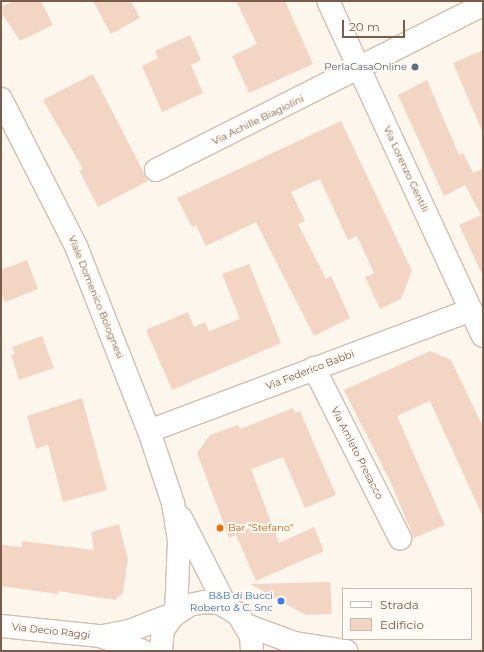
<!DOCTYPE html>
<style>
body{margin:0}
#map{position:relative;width:484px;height:652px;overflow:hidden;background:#fdf6ec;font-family:Montserrat,sans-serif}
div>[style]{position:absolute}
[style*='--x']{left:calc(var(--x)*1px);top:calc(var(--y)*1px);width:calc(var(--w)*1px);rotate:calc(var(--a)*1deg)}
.building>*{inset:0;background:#f3d5c3}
.roads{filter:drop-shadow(1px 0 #d1beb0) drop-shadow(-1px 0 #d1beb0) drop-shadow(0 1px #d1beb0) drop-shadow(0 -1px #d1beb0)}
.minor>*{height:22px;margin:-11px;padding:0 11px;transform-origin:11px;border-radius:11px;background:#fff}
.tertiary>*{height:22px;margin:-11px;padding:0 11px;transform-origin:11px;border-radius:11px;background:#fff}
.secondary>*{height:22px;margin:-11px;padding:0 11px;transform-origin:11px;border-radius:11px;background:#fff}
.dots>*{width:11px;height:11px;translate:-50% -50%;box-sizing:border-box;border:2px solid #fffaf3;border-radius:50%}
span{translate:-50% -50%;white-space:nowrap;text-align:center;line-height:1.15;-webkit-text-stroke:4px #fffaf3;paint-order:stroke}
.service-label{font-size:10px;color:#4e5e75}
.right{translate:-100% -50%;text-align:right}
.street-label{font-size:10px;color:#7a5c4d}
.food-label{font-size:10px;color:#c56008}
.left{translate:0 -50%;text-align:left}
.shop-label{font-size:10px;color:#366cbe}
.frame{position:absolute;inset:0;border:2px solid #7a5c4d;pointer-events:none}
.legend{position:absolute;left:342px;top:588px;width:130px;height:52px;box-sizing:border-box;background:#fffaf3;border:1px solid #cabbb1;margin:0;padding:5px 7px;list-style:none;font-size:12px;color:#7a5c4d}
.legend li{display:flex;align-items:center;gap:8px;height:20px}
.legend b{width:20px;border:1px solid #cabbb1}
.scale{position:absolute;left:342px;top:20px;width:63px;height:18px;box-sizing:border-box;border:2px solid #7a5c4d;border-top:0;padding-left:5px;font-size:12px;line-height:14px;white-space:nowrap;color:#7a5c4d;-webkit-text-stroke:3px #fffaf3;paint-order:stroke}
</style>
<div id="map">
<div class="building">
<i style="clip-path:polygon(13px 1px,41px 1px,53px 25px,20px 41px,1px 12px,1px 7px)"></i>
<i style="clip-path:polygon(93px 1px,131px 1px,140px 18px,111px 34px)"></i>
<i style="clip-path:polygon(236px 1px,285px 1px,313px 64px,249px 93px,232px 56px,257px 44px)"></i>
<i style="clip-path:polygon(190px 35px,201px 60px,191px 65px,203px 93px,162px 112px,142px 66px,158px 58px,155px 51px)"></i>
<i style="clip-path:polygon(483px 50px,483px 133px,453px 63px)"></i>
<i style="clip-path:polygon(93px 74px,148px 181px,98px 207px,79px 170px,83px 169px,43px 100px)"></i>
<i style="clip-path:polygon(427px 80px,459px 155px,463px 153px,473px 173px,483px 168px,483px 276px,459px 225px,481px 215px,465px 185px,444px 196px,398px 95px)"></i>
<i style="clip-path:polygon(341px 121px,412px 271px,401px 299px,380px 309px,365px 277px,374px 273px,357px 236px,348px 240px,320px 179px,291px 192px,305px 221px,298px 224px,326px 279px,331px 276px,350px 318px,314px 336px,256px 222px,206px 246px,196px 225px,192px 227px,177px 198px)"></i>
<i style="clip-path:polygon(27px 260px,38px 289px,5px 302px,1px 292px,1px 270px)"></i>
<i style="clip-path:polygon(249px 264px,281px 343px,172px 390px,146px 330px,188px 312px,194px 327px,205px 322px,209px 331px,240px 319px,222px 274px)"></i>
<i style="clip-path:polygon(42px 336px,54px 368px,19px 380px,11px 355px,15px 354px,12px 347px)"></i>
<i style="clip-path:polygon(430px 351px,451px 360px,483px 427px,483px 517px,430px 401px,397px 416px,445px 525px,414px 538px,391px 483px,344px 390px)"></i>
<i style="clip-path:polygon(82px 398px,107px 490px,63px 502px,48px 445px,36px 449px,27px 416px)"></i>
<i style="clip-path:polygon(293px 408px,295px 413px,300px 411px,336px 495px,305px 508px,283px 457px,251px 469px,279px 543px,314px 527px,324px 551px,256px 581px,236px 535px,229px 538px,197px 453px,210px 435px,238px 425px,240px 429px)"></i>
<i style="clip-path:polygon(119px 524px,128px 559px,123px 593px,115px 600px,58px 591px,58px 594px,1px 586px,1px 545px,22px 547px,22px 541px,94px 550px,91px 532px)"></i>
<i style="clip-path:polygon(330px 582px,332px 614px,306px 615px,250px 584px)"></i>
</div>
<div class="roads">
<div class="minor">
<i style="--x:328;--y:1;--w:369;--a:65.2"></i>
<i style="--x:156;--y:170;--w:366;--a:-26.8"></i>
<i style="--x:314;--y:368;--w:191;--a:63.2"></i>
<i style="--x:149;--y:431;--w:344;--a:-20.6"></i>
</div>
<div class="tertiary">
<i style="--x:1;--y:99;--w:165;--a:63"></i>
<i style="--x:76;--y:246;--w:199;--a:68.5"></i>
<i style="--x:149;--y:431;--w:76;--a:71.6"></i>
<i style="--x:173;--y:503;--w:38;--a:81"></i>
<i style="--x:179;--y:541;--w:72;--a:92.4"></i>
<i style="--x:181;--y:518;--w:99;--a:62.9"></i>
</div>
<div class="secondary">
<i style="--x:246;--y:625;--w:52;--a:20.2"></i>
<i style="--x:295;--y:643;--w:52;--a:8.9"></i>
<i style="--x:1;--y:626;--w:100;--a:5.8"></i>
<i style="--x:100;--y:636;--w:46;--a:19.2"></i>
<i style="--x:103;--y:636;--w:26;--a:-11"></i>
<i style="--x:129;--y:631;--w:50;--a:-21"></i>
<i style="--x:161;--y:651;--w:21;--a:-85"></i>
<i style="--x:163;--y:630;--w:16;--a:-55"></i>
<i style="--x:172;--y:617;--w:21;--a:-35"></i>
<i style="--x:189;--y:605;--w:15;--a:-11"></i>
<i style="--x:204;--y:602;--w:15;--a:4"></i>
<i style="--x:219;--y:603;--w:22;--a:30"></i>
<i style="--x:238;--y:614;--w:26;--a:59"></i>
<i style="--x:251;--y:636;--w:15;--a:86"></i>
</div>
</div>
<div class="dots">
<i style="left:415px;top:67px;background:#5c6f8a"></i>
<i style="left:220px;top:528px;background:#e8710a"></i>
<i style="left:281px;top:601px;background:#3f7fe0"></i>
</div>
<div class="service-label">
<span class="right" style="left:407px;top:67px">PerlaCasaOnline</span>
</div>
<div class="street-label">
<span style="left:258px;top:120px;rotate:-26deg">Via Achille Biagiolini</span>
<span style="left:406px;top:169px;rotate:65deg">Via Lorenzo Gentili</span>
<span style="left:96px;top:297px;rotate:68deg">Viale Domenico Bolognesi</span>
<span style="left:310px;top:370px;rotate:-21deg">Via Federico Babbi</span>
<span style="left:357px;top:453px;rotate:63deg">Via Amleto Presacco</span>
<span style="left:51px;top:631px;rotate:6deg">Via Decio Raggi</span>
</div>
<div class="food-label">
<span class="left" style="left:228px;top:528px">Bar "Stefano"</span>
</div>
<div class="shop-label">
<span class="right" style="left:273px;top:601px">B&amp;B di Bucci<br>Roberto &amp; C. Snc</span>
</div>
<div class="frame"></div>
<ul class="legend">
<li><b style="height:5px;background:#fff"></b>Strada</li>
<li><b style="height:11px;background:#f3d5c3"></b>Edificio</li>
</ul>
<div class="scale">20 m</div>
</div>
